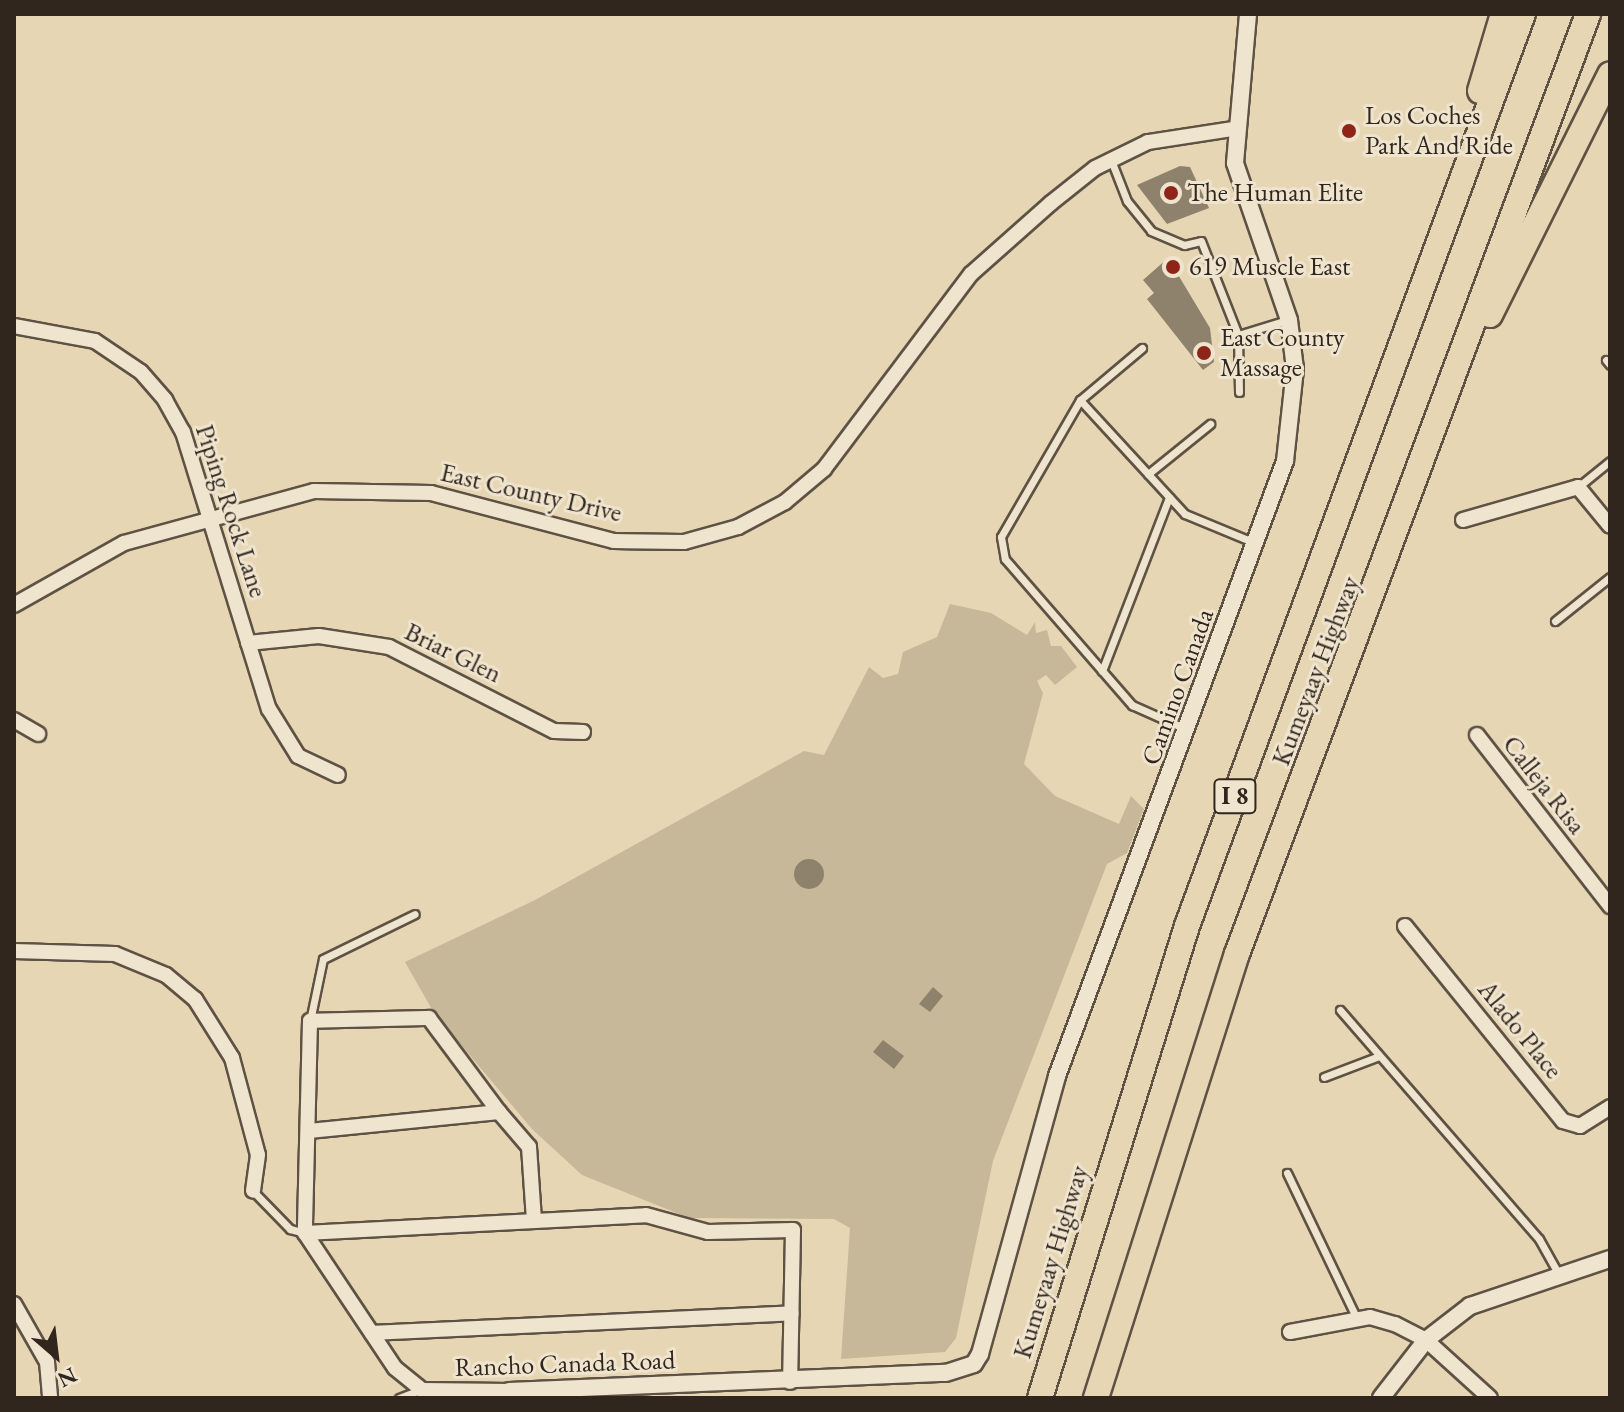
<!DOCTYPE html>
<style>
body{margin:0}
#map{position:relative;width:1624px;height:1412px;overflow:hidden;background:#e6d6b4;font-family:"EB Garamond",serif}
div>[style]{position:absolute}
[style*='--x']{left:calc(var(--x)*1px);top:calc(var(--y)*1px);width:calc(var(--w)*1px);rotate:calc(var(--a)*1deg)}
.green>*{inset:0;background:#c7b89a}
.building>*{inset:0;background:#8f826c}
.round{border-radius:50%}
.roads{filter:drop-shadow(2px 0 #5e5244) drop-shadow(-2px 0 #5e5244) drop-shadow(0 2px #5e5244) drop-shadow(0 -2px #5e5244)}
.service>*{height:7px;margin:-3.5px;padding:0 3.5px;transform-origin:3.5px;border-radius:3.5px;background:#efe4ce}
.minor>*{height:14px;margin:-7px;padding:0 7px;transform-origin:7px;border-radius:7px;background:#efe4ce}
.tertiary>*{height:16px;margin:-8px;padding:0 8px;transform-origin:8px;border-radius:8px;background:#efe4ce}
.motorway>*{height:24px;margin:-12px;padding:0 12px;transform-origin:12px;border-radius:12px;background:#e6d6b4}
.dots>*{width:22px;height:22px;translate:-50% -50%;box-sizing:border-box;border:4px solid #efe4ce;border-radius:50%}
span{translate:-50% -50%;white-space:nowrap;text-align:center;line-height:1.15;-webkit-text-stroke:6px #efe4ce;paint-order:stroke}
.shield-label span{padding:2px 6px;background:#efe4ce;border:2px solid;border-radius:6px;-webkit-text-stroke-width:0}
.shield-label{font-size:24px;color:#31261e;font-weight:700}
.poi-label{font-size:26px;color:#31261e}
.left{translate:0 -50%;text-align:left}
.street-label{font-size:26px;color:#31261e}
.frame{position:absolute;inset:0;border:16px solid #31261e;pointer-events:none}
.north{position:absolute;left:16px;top:1316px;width:80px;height:80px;-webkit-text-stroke:6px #efe4ce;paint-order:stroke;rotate:152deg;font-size:22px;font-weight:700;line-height:32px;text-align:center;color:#31261e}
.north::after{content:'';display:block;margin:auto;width:28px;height:36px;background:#31261e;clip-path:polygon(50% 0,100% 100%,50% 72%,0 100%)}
</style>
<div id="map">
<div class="green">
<i style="clip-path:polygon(950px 604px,991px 613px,1027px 635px,1035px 622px,1036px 633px,1047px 630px,1051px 646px,1061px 646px,1077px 667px,1055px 685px,1046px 675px,1037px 681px,1043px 693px,1024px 764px,1055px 796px,1119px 824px,1131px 796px,1144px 809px,1127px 853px,1107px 864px,993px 1161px,956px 1338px,945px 1352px,841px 1359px,850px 1228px,834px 1219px,689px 1218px,582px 1175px,532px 1129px,434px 1013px,405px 962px,535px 900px,804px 751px,824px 755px,869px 667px,883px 678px,898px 674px,903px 652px,937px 637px)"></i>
</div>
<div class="building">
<i style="clip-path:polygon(1180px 166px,1190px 167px,1209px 208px,1167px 224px,1137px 185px)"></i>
<i style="clip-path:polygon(1168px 258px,1210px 328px,1214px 362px,1203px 370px,1147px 299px,1154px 293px,1143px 280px)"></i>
<i class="round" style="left:794px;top:859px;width:30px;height:30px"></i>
<i style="clip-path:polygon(933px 987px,943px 996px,930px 1012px,919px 1004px)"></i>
<i style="clip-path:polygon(883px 1040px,904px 1056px,894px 1069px,873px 1052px)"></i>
</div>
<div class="roads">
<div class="service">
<i style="--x:1111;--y:160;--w:44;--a:68.7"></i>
<i style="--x:1127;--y:201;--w:38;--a:51"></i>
<i style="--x:1151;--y:231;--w:36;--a:23"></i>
<i style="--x:1184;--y:245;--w:17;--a:-13"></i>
<i style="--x:1201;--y:241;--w:101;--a:68.5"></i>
<i style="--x:1238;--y:335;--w:51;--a:-17"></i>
<i style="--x:1238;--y:335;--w:57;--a:89"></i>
<i style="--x:1142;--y:348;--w:81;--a:140"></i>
<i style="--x:1080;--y:400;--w:155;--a:47.4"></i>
<i style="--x:1185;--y:514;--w:76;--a:22.5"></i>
<i style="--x:1606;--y:360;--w:6;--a:51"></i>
<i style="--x:1080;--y:400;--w:158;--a:120"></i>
<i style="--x:1001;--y:537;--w:22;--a:80"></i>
<i style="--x:1005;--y:559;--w:194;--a:49"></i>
<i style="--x:1132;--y:705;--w:59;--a:24"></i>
<i style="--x:1148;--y:474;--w:80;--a:-38.9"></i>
<i style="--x:1578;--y:487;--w:41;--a:-39.1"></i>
<i style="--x:1555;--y:621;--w:70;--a:-38.7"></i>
<i style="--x:1102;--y:671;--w:186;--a:-68.9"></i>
<i style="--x:1340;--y:1010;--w:303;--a:49"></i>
<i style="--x:1539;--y:1239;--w:41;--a:60.9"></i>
<i style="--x:310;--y:1021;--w:63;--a:-78.2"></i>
<i style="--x:323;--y:959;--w:102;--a:-26.1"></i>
<i style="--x:1324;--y:1077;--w:59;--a:-20.9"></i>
<i style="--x:1287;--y:1173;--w:162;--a:64.4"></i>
<i style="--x:253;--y:1191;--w:53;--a:45.8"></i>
<i style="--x:290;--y:1229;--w:16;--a:15"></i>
<i style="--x:399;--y:1398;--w:22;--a:-21"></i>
</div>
<div class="minor">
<i style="--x:14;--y:326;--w:82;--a:10.5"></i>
<i style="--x:95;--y:341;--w:55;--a:34"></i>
<i style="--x:141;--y:372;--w:37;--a:49"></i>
<i style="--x:165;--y:400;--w:37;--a:61"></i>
<i style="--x:183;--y:432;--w:290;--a:72.8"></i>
<i style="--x:269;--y:709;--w:55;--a:58.3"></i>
<i style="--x:298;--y:756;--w:44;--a:25.4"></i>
<i style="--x:1463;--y:520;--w:120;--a:-16"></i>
<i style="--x:1578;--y:487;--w:50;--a:50.6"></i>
<i style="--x:14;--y:605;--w:126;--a:-29.4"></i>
<i style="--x:124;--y:543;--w:197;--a:-15.3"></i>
<i style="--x:314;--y:491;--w:117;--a:1"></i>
<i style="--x:431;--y:493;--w:189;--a:14.7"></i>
<i style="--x:614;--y:541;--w:70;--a:0.8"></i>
<i style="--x:684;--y:542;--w:56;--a:-15.5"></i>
<i style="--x:738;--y:527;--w:53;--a:-28"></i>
<i style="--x:785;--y:502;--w:51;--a:-40.2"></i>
<i style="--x:824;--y:469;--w:244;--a:-53"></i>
<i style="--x:971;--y:274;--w:107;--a:-41.6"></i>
<i style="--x:1051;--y:203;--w:56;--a:-38.5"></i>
<i style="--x:1095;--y:168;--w:59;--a:-26.1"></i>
<i style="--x:1148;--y:142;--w:86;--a:-8.7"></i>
<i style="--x:248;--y:643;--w:71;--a:-5.6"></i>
<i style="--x:319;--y:636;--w:71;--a:8.9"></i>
<i style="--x:389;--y:647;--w:185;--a:27"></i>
<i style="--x:554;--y:731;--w:29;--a:2"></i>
<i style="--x:14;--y:720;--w:28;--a:30"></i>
<i style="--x:1477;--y:735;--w:217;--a:52.1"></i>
<i style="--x:1405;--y:926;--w:251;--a:51"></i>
<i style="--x:1563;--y:1121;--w:18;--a:16"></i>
<i style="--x:1580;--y:1126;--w:36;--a:-32"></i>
<i style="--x:14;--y:951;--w:101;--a:1.7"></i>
<i style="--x:115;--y:954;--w:55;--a:22.4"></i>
<i style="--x:166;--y:975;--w:38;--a:40"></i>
<i style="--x:195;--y:999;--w:70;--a:57.9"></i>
<i style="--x:232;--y:1058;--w:100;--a:75"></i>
<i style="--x:258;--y:1155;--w:36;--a:98"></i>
<i style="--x:499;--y:1112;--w:117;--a:-126.7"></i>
<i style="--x:429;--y:1018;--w:119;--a:178.6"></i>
<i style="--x:310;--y:1021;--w:212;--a:91.4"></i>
<i style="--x:305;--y:1233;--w:162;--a:56.3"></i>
<i style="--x:395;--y:1368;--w:35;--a:39"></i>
<i style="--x:422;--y:1390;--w:87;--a:0.7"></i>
<i style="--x:509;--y:1391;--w:7;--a:98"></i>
<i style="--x:309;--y:1131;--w:191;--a:-5.7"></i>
<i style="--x:499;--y:1112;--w:46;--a:49.4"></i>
<i style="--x:529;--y:1147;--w:74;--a:86.1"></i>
<i style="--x:305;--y:1233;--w:341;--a:-3"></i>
<i style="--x:646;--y:1215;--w:64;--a:15.3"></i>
<i style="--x:708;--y:1232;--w:85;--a:-1.3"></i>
<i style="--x:793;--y:1230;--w:152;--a:91.1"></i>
<i style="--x:14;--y:1304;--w:67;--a:60.4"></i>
<i style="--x:47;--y:1362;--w:36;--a:85"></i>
<i style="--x:1290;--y:1332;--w:81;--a:-10.6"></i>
<i style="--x:1370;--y:1317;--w:26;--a:16"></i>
<i style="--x:1395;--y:1324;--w:35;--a:27"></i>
<i style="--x:1426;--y:1340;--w:86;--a:42.2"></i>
<i style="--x:372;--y:1333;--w:420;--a:-2.7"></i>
</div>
<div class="tertiary">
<i style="--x:509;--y:1391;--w:437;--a:-2.4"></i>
<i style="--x:946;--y:1373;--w:29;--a:-18"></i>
<i style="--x:974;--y:1364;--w:12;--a:-59"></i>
<i style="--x:980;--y:1354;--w:288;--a:-74.5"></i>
<i style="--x:1057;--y:1076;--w:656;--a:-69.66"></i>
<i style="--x:1285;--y:461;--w:93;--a:-83.8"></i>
<i style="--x:1295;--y:369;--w:49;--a:-97"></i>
<i style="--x:1289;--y:320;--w:166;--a:-109"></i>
<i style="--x:1235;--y:163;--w:150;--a:-85"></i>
<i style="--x:1381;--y:1398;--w:73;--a:-52.2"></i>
<i style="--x:1426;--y:1340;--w:56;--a:-37.7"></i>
<i style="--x:1470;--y:1306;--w:148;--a:-18.6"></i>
</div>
<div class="motorway">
<i style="--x:1480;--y:91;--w:80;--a:-73.4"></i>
<i style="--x:1490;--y:315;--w:269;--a:-63.5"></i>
<i style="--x:1040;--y:1398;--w:494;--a:-72.7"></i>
<i style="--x:1187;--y:926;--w:972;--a:-69.78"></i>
<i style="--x:1096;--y:1398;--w:466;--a:-72.4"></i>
<i style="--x:1237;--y:954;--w:1003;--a:-69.52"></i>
</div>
</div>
<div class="dots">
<i style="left:1349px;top:131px;background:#8f2418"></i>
<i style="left:1171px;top:193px;background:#8f2418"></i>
<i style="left:1173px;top:267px;background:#8f2418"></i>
<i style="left:1204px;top:353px;background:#8f2418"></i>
</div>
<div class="shield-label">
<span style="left:1235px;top:796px">I 8</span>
</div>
<div class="poi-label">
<span class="left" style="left:1365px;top:131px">Los Coches<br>Park And Ride</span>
<span class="left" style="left:1187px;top:193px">The Human Elite</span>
<span class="left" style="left:1189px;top:267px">619 Muscle East</span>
<span class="left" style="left:1220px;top:353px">East County<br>Massage</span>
</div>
<div class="street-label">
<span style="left:531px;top:493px;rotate:13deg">East County Drive</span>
<span style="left:231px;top:511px;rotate:72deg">Piping Rock Lane</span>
<span style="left:453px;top:653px;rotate:26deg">Briar Glen</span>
<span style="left:1316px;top:671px;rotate:-69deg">Kumeyaay Highway</span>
<span style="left:1178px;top:687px;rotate:-70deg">Camino Canada</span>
<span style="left:1544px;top:785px;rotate:52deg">Calleja Risa</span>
<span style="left:1520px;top:1030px;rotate:51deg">Alado Place</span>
<span style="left:1051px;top:1262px;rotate:-73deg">Kumeyaay Highway</span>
<span style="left:565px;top:1364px;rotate:-2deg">Rancho Canada Road</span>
</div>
<div class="frame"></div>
<div class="north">N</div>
</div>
